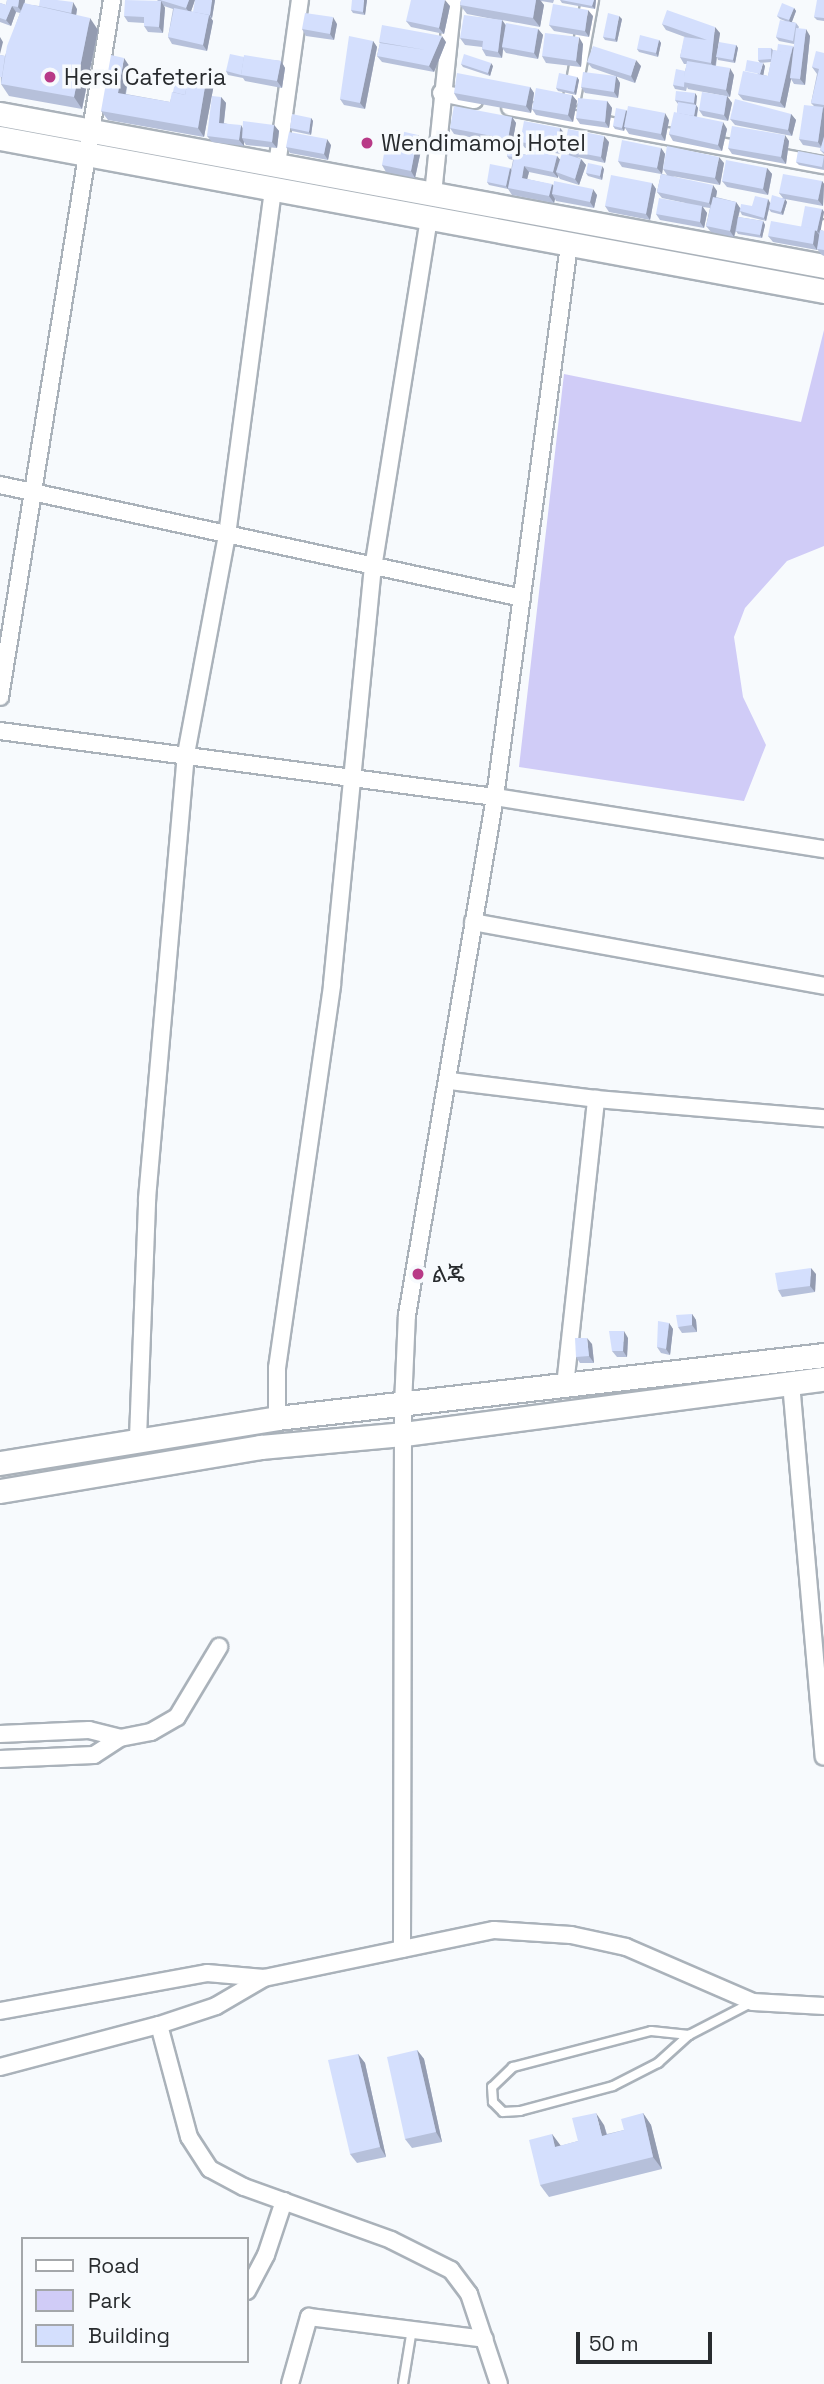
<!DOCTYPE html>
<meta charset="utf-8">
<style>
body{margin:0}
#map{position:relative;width:824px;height:2384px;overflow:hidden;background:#f7fafd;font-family:"Space Grotesk","Noto Sans Ethiopic",sans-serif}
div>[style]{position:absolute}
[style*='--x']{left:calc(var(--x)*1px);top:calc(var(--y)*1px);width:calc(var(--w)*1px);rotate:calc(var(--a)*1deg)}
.green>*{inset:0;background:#d0ccf7}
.roads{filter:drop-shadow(2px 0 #aab2ba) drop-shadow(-2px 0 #aab2ba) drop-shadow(0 2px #aab2ba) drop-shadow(0 -2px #aab2ba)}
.service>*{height:8px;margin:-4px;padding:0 4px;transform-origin:4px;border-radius:4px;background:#fff}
.minor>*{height:16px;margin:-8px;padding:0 8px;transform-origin:8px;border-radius:8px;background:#fff}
.secondary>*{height:23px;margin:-11.5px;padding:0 11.5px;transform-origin:11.5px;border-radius:11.5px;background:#fff}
.wall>*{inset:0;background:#b6c0da}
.shaded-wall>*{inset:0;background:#949cb1}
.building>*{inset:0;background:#d4dffd}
.dots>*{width:19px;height:19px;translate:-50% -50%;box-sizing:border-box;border:4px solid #f7fafd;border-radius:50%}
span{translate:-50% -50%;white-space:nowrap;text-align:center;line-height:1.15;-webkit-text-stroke:7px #f7fafd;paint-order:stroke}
.poi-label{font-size:23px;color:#282b2e}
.left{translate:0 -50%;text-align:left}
.legend{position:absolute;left:21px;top:2237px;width:228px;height:126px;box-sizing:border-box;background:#f7fafd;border:2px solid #a4a7aa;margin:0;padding:9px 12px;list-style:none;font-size:21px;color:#282b2e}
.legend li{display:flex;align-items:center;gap:14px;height:35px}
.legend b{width:35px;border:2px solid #a4a7aa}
.scale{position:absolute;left:576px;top:2332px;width:136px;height:32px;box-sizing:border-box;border:4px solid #282b2e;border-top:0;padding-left:9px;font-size:21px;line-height:24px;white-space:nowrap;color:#282b2e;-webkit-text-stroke:5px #f7fafd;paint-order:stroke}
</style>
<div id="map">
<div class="green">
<i style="clip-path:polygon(824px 330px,824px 546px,787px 561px,745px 608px,734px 637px,743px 697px,766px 745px,744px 801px,519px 767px,564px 374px,801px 422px)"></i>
</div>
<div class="roads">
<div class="service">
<i style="--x:821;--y:241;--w:17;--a:-80"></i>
<i style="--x:689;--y:2035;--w:38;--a:-174"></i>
<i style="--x:651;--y:2031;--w:143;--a:165.4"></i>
<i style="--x:513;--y:2067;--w:29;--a:136"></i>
<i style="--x:492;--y:2087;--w:15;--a:86"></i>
<i style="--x:493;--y:2102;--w:14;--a:45"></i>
<i style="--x:503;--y:2112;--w:17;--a:-3"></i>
<i style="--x:520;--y:2111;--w:96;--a:-15"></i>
<i style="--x:613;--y:2086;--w:51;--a:-27.1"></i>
<i style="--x:658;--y:2063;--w:42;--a:-42.1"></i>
<i style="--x:689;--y:2035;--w:70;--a:-27.3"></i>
<i style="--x:403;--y:2384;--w:56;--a:-80.7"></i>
</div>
<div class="minor">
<i style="--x:441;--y:93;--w:34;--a:12"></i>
<i style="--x:572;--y:98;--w:100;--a:-79.6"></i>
<i style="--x:510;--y:107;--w:319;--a:10.5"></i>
<i style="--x:277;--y:165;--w:167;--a:-82.1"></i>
<i style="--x:433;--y:194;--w:195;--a:-84.1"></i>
<i style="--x:0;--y:485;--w:534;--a:12.21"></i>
<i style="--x:0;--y:697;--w:706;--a:-80.87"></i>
<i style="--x:0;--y:731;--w:499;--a:7.6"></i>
<i style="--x:495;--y:797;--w:333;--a:9"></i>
<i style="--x:473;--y:922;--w:357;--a:10.3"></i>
<i style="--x:450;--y:1081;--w:147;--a:7"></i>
<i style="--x:596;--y:1099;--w:229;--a:4.8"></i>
<i style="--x:791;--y:1383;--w:375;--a:85"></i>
<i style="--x:565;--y:1386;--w:289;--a:-83.8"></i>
<i style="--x:277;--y:1418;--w:50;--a:-90"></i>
<i style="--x:277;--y:1368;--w:388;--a:-81.8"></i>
<i style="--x:332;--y:984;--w:418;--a:-84.4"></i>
<i style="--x:373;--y:568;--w:352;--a:-80.9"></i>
<i style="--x:138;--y:1438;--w:239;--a:-87.8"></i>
<i style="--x:147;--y:1199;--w:447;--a:-85"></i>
<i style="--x:186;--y:754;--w:223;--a:-79.4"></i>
<i style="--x:227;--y:535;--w:348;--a:-82.4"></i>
<i style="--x:0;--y:1734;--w:89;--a:-2.6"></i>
<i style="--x:89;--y:1730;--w:32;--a:14"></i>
<i style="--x:0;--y:1759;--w:94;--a:-2.4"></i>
<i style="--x:94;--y:1755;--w:31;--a:-33"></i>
<i style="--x:120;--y:1738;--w:32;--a:-11"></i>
<i style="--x:151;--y:1732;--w:30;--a:-30"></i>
<i style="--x:177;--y:1717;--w:82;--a:-59"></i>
<i style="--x:402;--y:1949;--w:544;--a:-89.89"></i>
<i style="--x:403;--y:1405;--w:90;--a:-87.5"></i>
<i style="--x:407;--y:1315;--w:525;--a:-80.36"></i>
<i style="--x:495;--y:797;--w:557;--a:-82.36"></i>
<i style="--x:0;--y:2011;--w:210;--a:-10.4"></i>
<i style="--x:207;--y:1973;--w:57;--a:5"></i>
<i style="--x:264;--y:1978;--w:235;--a:-11.8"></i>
<i style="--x:494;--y:1930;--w:77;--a:3.7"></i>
<i style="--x:571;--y:1935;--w:56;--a:12.3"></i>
<i style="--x:626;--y:1947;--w:138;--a:23.4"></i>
<i style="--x:753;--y:2002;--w:71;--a:3.2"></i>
<i style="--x:159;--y:2025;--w:116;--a:75"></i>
<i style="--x:189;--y:2137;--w:38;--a:57"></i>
<i style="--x:210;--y:2169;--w:38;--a:28"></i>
<i style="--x:244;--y:2187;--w:156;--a:19.8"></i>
<i style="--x:391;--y:2240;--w:67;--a:26.6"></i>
<i style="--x:451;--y:2270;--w:30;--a:53"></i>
<i style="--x:469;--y:2294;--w:95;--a:71.6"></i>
<i style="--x:0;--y:2067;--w:164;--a:-14.8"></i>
<i style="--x:159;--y:2025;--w:60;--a:-18.4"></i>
<i style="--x:216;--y:2006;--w:56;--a:-30.3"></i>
<i style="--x:247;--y:2291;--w:41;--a:-62.2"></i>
<i style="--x:266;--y:2255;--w:57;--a:-71.6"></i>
<i style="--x:290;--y:2384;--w:70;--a:-74.2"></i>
<i style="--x:309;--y:2317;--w:177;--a:7.1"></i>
</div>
<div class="secondary">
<i style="--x:0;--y:114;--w:838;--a:10.45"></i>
<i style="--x:0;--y:138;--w:838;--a:10.52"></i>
<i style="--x:0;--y:1463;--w:281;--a:-9.2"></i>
<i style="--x:277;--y:1418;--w:551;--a:-6.57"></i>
<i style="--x:0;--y:1491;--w:265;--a:-9.6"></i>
<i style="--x:261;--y:1447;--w:144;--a:-5.2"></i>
<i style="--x:404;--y:1434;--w:424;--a:-7.5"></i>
</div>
</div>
<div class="wall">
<i style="clip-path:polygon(7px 0,25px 0,24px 4px,39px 6px,77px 9px,76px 15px,98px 30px,82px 109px,9px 96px,1px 84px,0 55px,5px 56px,20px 13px,16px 12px,11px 26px,0 22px,0 3px,6px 5px)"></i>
<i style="clip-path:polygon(157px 0,195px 0,191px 11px,193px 12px,215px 0,212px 18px,211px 18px,213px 21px,207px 51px,172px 44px,168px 37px,173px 9px,164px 6px,165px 8px,163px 33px,148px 32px,144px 26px,144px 23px,128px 22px,124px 16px,158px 1px)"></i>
<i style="clip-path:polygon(367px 0,365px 15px,353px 13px,351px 10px)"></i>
<i style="clip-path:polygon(461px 0,554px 0,553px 3px,541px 1px,544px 5px,540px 27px,502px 20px,506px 25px,538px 29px,543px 35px,538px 59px,506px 53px,503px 49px,502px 58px,486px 56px,482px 49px,482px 47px,465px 45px,460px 38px,498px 20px,467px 14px,460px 5px)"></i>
<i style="clip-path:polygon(560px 0,596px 0,595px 9px,562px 3px)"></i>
<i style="clip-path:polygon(824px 0,824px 21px,817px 20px,814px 17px)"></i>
<i style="clip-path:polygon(450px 6px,444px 34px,411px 27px,406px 21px)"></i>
<i style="clip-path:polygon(794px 8px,796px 11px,792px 22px,796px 23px,799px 27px,798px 29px,810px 36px,805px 85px,794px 84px,791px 79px,785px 108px,743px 100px,738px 94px,765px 66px,763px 75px,768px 76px,771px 62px,760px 63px,758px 60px,771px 48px,773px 50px,777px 51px,794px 47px,794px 44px,779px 41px,776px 37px,785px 21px,780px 19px,777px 16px)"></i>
<i style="clip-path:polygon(593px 16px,589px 37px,554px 31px,549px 25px)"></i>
<i style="clip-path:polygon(622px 19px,617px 42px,605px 40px,603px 37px)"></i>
<i style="clip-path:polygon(337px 24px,334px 40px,306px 36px,302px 29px)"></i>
<i style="clip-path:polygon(662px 24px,720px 33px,717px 50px,736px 45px,738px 48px,735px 63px,718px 60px,717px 57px,716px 66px,734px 75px,730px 97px,688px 89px,687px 87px,686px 91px,675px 89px,673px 85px,685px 71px,687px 64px,684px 64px,680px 57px,685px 37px,666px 30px)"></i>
<i style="clip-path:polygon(659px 40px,661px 43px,658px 57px,639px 52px,637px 49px)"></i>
<i style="clip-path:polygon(373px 41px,377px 47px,365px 109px,344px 105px,340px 99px)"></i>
<i style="clip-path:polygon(379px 42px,446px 42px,434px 72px,382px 62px,377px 56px,380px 43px)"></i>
<i style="clip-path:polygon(583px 44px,581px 67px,546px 63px,542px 56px)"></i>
<i style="clip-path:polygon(824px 53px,824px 154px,820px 150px,821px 148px,803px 145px,799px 139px,814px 106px,811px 103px,817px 74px,812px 67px)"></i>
<i style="clip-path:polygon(244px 57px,281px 61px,285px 68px,282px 88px,245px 81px,243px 78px,228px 75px,226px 71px)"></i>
<i style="clip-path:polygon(587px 62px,641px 66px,635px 83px,592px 68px)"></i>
<i style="clip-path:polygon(461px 64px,493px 66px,490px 76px,463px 67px)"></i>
<i style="clip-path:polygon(130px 67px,126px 94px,170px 102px,173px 92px,189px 76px,207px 75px,214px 84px,204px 137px,108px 120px,101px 111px)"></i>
<i style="clip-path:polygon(616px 76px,620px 83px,618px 98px,585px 93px,581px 87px)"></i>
<i style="clip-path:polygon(577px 77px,579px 80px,576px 95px,558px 91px,556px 88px)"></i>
<i style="clip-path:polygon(530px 87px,534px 93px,531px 113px,458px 100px,454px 93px)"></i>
<i style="clip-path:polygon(572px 95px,577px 101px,573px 122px,536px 115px,532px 109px)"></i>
<i style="clip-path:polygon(697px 96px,696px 105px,698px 108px,697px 117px,727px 129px,722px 151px,673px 141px,669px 134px,677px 113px,678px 104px,675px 100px)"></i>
<i style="clip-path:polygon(727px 96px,732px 103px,728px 121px,703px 116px,699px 110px)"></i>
<i style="clip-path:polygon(221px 97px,226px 103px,224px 123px,243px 128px,274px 125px,279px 131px,277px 148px,246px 145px,244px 142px,244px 146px,212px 142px,207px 136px)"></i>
<i style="clip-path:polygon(607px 101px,612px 108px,609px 128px,580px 124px,576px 118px)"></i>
<i style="clip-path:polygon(626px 110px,627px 112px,669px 120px,665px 141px,629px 134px,625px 128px,624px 131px,615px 129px,613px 126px)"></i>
<i style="clip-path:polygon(791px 114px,796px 120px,792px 136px,735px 125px,730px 119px)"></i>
<i style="clip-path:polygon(512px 117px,516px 123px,512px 143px,517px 144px,519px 147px,518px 153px,527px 155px,557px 156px,560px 160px,568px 154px,564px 150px,609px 142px,605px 163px,577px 157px,581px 159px,586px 165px,579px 185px,560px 179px,558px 176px,558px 178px,529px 172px,527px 179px,597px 195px,594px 208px,556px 201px,555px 199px,554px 203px,512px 195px,508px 189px,489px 185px,487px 182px,510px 168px,511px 170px,513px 160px,509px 159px,507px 156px,509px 145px,454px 134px,450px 128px)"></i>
<i style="clip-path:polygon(311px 118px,313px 121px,311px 135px,292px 131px,290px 128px)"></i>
<i style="clip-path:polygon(560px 128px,565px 134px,561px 154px,525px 148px,520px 142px)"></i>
<i style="clip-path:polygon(418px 135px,423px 141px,415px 178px,386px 172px,382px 165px,392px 150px)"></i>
<i style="clip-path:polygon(789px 141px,786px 164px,732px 154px,728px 148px)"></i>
<i style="clip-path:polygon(331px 145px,328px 160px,290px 153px,286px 147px)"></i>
<i style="clip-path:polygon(661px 148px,665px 154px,662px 174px,667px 175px,663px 169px,724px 163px,720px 185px,672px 176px,717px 191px,716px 197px,736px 202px,740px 208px,752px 206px,768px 199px,770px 203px,783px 198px,779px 193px,822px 181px,824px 184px,823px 206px,785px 199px,787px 202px,783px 215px,771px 212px,769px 209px,766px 221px,742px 215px,740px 211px,738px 217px,763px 221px,765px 225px,762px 238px,738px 234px,736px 231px,734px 237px,711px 232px,706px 226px,710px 208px,703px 207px,707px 213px,704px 228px,660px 220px,656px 214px,685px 203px,662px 198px,657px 192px,661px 174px,622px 167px,618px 161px)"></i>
<i style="clip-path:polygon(824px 156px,824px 170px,799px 165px,796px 162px)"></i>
<i style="clip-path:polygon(767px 168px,772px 174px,768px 195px,727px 187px,722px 181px)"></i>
<i style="clip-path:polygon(604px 169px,602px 180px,588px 176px,586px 173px)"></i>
<i style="clip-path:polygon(652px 183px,656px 189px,650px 220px,609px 212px,605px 206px)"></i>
<i style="clip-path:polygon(822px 209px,824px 212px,820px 230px,824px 231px,824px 256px,822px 255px,817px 249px,818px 247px,817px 250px,773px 242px,768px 236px,801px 227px)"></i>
<i style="clip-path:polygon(816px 1274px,815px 1292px,782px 1297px,778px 1290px)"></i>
<i style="clip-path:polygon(692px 1314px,696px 1320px,697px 1332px,682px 1333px,678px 1327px)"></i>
<i style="clip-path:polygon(669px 1323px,673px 1329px,670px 1355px,661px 1353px,657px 1347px)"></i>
<i style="clip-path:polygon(628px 1338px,627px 1357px,617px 1357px,612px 1351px)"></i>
<i style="clip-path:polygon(592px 1344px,594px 1363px,580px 1363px,576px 1357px)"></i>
<i style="clip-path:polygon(417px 2050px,424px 2059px,442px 2142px,412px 2148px,405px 2139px)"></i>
<i style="clip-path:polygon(358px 2054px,365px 2063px,386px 2157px,357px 2163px,350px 2154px)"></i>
<i style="clip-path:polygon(643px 2113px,651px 2125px,662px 2169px,549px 2197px,540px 2185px,552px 2134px,560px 2146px,578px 2141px,604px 2125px,607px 2134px,624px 2130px)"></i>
</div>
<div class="shaded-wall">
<i style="clip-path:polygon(19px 0,25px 0,23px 13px,18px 7px)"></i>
<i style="clip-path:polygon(189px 0,195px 0,190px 14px,186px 8px)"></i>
<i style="clip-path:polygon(212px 0,215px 0,212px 18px,210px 15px)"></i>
<i style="clip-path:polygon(364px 0,367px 0,365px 15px,363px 12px)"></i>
<i style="clip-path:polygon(445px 0,450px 6px,444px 34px,439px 28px)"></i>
<i style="clip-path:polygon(536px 0,540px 0,544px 5px,540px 27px,533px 18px)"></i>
<i style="clip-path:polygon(594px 0,596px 0,595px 9px,592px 6px)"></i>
<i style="clip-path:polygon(161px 1px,165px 8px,163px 33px,159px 27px)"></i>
<i style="clip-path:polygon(73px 2px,77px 9px,75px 23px,71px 17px)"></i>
<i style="clip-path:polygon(12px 6px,16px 12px,11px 26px,6px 20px)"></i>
<i style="clip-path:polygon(794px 8px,796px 11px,791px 24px,789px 20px)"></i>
<i style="clip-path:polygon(588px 10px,593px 16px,589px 37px,585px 31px)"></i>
<i style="clip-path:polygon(209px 15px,213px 21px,207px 51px,203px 45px)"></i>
<i style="clip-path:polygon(619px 16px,622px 19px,617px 42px,615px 39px)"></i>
<i style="clip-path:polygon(333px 17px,337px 24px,334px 40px,330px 34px)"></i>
<i style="clip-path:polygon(90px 18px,98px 30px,82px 109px,74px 97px)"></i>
<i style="clip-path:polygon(502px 20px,506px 26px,502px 47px,503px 49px,502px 58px,498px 52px)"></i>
<i style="clip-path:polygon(715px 27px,720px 33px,715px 69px,711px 63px)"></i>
<i style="clip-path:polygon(538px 29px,543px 35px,538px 59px,534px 53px)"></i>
<i style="clip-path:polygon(806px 29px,810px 36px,805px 85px,800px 79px)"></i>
<i style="clip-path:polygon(442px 36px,446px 42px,434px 72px,429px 66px)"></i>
<i style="clip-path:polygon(0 37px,3px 42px,0 54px)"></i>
<i style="clip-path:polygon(579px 37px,583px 44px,581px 67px,576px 61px)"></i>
<i style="clip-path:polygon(659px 40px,661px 43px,658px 57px,656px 53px)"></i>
<i style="clip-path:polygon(373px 41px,377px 47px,365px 109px,360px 103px)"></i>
<i style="clip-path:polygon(736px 45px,738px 48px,735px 63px,733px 60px)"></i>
<i style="clip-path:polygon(793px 46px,795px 50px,790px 78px,791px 79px,785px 108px,780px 102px)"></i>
<i style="clip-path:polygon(124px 58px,130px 67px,124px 102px,118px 93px)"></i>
<i style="clip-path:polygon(636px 60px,641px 66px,635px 83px,631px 76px)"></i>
<i style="clip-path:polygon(281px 61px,285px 68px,282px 88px,277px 81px)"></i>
<i style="clip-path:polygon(491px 63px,493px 66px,490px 76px,488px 73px)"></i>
<i style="clip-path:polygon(763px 63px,765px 66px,763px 77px,760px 74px)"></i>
<i style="clip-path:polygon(730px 68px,734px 75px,730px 97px,726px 90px)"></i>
<i style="clip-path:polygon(207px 75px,214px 84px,204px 137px,198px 128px)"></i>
<i style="clip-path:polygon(616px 76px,620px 83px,618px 98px,614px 92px)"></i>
<i style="clip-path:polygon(577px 77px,579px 80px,576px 95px,574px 92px)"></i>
<i style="clip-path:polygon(530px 87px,534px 93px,531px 113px,526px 106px)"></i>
<i style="clip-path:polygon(695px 93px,697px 96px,696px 105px,698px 108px,696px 119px,694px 116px,696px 106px,694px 103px)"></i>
<i style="clip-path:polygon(572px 95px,577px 101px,573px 122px,568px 115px)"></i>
<i style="clip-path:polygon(727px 96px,732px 103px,728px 121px,724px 115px)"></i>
<i style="clip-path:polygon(221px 97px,226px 103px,223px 129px,219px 123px)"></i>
<i style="clip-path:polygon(607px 101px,612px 108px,609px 128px,605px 122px)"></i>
<i style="clip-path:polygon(823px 107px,824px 109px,824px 136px,822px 148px,818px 142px)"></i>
<i style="clip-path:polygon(626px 110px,628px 113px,624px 131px,622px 128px)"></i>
<i style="clip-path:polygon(665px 113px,669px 120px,665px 141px,661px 134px)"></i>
<i style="clip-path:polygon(791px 114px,796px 120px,792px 136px,788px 130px)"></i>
<i style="clip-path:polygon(512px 117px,516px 123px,512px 145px,508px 139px)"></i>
<i style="clip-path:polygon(311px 118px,313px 121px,311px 135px,309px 132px)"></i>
<i style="clip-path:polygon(723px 122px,727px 129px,722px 151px,718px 145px)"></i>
<i style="clip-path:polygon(241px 125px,245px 132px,242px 138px,244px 142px,244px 146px,239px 140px)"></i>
<i style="clip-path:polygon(274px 125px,279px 131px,277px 148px,272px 142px)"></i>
<i style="clip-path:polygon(560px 128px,565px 134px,561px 154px,557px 148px)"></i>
<i style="clip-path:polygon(418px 135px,423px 141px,415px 178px,411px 171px)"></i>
<i style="clip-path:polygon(785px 135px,789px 141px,786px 164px,781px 157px)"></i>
<i style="clip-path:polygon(604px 136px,609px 142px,605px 163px,601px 157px)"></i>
<i style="clip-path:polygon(327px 139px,331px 145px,328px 160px,324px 154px)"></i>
<i style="clip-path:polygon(661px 148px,665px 154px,662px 174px,657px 168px)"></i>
<i style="clip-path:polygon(557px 156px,562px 162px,556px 172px,558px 176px,558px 178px,553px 172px)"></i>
<i style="clip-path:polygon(719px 157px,724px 163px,720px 185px,715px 178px)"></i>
<i style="clip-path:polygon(581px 159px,586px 165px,579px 185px,575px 179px)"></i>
<i style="clip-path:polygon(524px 166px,529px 172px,526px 184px,522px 178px)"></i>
<i style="clip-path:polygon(602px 166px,604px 169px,602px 180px,600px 176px)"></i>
<i style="clip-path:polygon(510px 168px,512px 171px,508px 189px,506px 186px)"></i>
<i style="clip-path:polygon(767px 168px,772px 174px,768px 195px,763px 189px)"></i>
<i style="clip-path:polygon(822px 181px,824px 184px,823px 206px,818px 200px)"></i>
<i style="clip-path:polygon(652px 183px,656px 189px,650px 220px,646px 214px)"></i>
<i style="clip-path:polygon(552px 184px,556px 190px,552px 194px,555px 199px,554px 203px,549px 196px)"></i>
<i style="clip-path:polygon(713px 185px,717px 191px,714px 209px,709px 203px)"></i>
<i style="clip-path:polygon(593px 189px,597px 195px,594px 208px,590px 202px)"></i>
<i style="clip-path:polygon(768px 199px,770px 203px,766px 221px,764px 218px)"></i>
<i style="clip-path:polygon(785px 199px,787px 202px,783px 215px,781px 212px)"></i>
<i style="clip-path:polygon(736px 202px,740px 208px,734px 237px,730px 231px)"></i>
<i style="clip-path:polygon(702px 206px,707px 213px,704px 228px,700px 222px)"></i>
<i style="clip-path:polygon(822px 209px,824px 212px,820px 234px,817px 231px)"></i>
<i style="clip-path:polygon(763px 221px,765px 225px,762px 238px,760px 235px)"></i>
<i style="clip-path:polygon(815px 229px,820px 236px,817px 250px,813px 244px)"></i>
<i style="clip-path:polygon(811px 1268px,816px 1274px,815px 1292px,810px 1286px)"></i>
<i style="clip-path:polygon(692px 1314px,696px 1320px,697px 1332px,692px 1325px)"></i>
<i style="clip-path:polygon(669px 1323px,673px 1329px,670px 1355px,666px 1349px)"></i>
<i style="clip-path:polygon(624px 1331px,628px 1338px,627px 1357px,623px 1351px)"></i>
<i style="clip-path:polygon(587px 1338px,592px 1344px,594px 1363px,589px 1356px)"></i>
<i style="clip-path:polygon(417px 2050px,424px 2059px,442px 2142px,436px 2132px)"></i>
<i style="clip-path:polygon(358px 2054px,365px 2063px,386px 2157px,380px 2147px)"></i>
<i style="clip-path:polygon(596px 2113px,604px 2125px,610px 2148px,602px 2136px)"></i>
<i style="clip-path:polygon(643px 2113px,651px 2125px,662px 2169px,653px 2157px)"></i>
<i style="clip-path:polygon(552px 2134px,561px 2146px,555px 2147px)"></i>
</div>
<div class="building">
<i style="clip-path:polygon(7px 0,19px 0,18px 7px,12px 6px,6px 20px,0 18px,0 3px,6px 5px)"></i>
<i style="clip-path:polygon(40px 0,57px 0,73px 2px,71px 13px,39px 6px)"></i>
<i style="clip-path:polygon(125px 0,161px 1px,159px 27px,144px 26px,144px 17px,124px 16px)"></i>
<i style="clip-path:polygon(160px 0,189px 0,186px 8px)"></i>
<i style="clip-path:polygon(195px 0,212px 0,210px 15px,193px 12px)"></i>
<i style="clip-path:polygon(352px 0,364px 0,363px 12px,351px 10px)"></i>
<i style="clip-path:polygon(411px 0,445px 0,439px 28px,406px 21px)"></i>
<i style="clip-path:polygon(461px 0,536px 0,533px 18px,460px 5px)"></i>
<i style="clip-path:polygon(561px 0,594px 0,592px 6px)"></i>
<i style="clip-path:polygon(817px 0,824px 0,824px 18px,814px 17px)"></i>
<i style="clip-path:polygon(24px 3px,90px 18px,74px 97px,1px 84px,7px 46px)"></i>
<i style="clip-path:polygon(782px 3px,794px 8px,789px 20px,777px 16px)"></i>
<i style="clip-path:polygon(553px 4px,588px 10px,585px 31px,549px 25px)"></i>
<i style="clip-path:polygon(174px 8px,209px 15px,203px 45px,168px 37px)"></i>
<i style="clip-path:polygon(667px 10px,715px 27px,711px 63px,680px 57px,684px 37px,707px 40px,662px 24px)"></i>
<i style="clip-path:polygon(305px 13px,333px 17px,330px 34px,302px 29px)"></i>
<i style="clip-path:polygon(608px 13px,619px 16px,615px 39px,603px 37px)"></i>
<i style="clip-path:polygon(464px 15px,502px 20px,498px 52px,482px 49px,483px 41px,460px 38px)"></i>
<i style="clip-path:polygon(780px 20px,796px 23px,793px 41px,776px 37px)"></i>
<i style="clip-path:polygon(506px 23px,538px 29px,534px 53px,502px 47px)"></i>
<i style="clip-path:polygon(382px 25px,442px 36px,429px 66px,377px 56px,380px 43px,426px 50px,379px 42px)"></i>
<i style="clip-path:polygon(796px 28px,806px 29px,800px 79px,790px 78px)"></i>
<i style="clip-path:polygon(545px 33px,579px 37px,576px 61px,542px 56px)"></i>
<i style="clip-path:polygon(640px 35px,659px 40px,656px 53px,637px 49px)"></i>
<i style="clip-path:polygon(349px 36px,373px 41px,360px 103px,340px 99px)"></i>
<i style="clip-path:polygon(719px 42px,736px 45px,733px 60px,716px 57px)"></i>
<i style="clip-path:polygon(778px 44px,793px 46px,791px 54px,777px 51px)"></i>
<i style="clip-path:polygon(593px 46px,636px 60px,631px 76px,587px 62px)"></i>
<i style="clip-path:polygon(758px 48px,771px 48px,771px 59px,758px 60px)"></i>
<i style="clip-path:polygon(773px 50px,791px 53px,780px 102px,738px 94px,743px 71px,768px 76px)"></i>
<i style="clip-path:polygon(816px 51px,824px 53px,824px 105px,811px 103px,819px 69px,812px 67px)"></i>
<i style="clip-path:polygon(230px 54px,244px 57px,241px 75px,226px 71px)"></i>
<i style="clip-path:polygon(464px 54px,491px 63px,488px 73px,461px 64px)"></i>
<i style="clip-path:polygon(0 55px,5px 56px,2px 77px,0 77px)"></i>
<i style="clip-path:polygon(111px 55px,124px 58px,118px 93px,170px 102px,172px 92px,185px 95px,190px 72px,207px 75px,198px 128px,101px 111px)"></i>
<i style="clip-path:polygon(244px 55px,281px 61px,277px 81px,241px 75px)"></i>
<i style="clip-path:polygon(747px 60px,763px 63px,760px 74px,745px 71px)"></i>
<i style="clip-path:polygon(687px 61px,730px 68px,726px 90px,683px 82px)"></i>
<i style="clip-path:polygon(676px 69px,685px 71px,684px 87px,673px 85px)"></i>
<i style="clip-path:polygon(583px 72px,616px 76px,614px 92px,581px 87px)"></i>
<i style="clip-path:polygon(177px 73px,189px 76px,185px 95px,173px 92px)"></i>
<i style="clip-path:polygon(457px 73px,530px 87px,526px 106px,454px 93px)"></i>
<i style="clip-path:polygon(559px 73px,577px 77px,574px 92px,556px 88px)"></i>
<i style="clip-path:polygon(536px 88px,572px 95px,568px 115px,532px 109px)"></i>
<i style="clip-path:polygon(676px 91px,695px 93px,694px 103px,675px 100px)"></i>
<i style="clip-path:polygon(702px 92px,727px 96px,724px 115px,699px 110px)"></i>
<i style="clip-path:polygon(212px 96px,221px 97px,219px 123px,241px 125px,239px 140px,207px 136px)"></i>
<i style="clip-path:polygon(578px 98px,607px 101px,605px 122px,576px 118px)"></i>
<i style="clip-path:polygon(735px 99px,791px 114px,788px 130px,730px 119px)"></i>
<i style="clip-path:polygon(678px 102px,696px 105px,694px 116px,677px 113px)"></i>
<i style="clip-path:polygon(804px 105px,823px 107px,818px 142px,799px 139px)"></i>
<i style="clip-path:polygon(454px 106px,512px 117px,508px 139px,450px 128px)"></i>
<i style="clip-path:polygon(628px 106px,665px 113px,661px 134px,624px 127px)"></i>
<i style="clip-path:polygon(616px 108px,626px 110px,622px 128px,613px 126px)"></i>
<i style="clip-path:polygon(674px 112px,723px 122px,718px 145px,669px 134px)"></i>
<i style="clip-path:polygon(292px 114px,311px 118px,309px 132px,290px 128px)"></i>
<i style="clip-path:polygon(243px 121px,274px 125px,272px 142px,242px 138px)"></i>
<i style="clip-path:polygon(524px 121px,560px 128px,557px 148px,520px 142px)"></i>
<i style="clip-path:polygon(732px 126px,785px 135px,781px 157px,728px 148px)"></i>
<i style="clip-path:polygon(568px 129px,604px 136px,601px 157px,564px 150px)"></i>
<i style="clip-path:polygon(396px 130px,418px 135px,411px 171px,382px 165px,385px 148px,392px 150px)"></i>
<i style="clip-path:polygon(289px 132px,327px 139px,324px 154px,286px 147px)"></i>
<i style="clip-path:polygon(824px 137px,824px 152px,820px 150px)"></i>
<i style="clip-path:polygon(622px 140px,661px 148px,657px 168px,618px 161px)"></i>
<i style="clip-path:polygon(510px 143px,517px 144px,514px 157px,507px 156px)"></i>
<i style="clip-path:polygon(667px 146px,719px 157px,715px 178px,663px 169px)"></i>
<i style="clip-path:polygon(528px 150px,557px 156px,553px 172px,524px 166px,522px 178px,552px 184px,549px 196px,508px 188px,515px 153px,527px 155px)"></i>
<i style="clip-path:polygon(798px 151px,824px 156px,822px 167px,796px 162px)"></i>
<i style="clip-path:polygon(562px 153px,581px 159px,575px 179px,556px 172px)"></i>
<i style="clip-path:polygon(726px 160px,767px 168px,763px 189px,722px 181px)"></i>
<i style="clip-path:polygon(588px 163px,602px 166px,600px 176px,586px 173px)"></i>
<i style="clip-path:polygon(490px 164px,510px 168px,506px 186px,487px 182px)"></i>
<i style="clip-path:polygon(661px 174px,713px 185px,709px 203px,657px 192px)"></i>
<i style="clip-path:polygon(783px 174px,822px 181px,818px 200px,779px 193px)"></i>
<i style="clip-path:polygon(611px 175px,652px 183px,646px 214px,605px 206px)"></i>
<i style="clip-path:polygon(554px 181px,593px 189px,590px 202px,552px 194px)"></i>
<i style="clip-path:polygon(772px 195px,785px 199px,781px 212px,769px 209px)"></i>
<i style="clip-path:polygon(755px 196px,768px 199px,764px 218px,740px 211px,741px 204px,752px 206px)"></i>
<i style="clip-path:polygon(713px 197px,736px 202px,730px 231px,706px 226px)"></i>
<i style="clip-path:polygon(659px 198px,702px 206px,700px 222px,656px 214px)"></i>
<i style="clip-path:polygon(805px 206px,822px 209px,817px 231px,801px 227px)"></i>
<i style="clip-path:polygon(738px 217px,763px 221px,760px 235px,736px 231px)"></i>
<i style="clip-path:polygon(771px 221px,815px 229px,813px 244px,768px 236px)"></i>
<i style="clip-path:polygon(820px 230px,824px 231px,824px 250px,817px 249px)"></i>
<i style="clip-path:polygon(811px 1268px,810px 1286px,778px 1290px,775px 1273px)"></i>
<i style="clip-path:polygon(692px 1314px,692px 1325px,678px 1327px,676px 1315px)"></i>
<i style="clip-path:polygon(658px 1321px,669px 1323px,666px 1349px,657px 1347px)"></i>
<i style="clip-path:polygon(609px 1331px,624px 1331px,623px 1351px,612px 1351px)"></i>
<i style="clip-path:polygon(575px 1338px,587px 1338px,589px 1356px,576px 1357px)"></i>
<i style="clip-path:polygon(417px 2050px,436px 2132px,405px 2139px,387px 2057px)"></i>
<i style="clip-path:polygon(358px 2054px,380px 2147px,350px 2154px,328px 2060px)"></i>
<i style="clip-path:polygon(596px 2113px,602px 2136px,624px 2130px,621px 2119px,643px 2113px,653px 2157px,540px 2185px,529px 2140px,552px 2134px,555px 2147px,578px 2141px,572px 2118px)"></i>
</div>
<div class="dots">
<i style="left:50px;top:77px;background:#b83a87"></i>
<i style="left:367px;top:143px;background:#b83a87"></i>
<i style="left:418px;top:1274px;background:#b83a87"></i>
</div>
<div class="poi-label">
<span class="left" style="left:64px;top:77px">Hersi Cafeteria</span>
<span class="left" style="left:381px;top:143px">Wendimamoj Hotel</span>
<span class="left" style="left:432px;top:1274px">ልጄ</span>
</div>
<ul class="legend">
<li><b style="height:9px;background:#fff"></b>Road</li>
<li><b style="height:19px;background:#d0ccf7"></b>Park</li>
<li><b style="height:19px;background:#d4dffd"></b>Building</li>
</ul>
<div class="scale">50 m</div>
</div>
